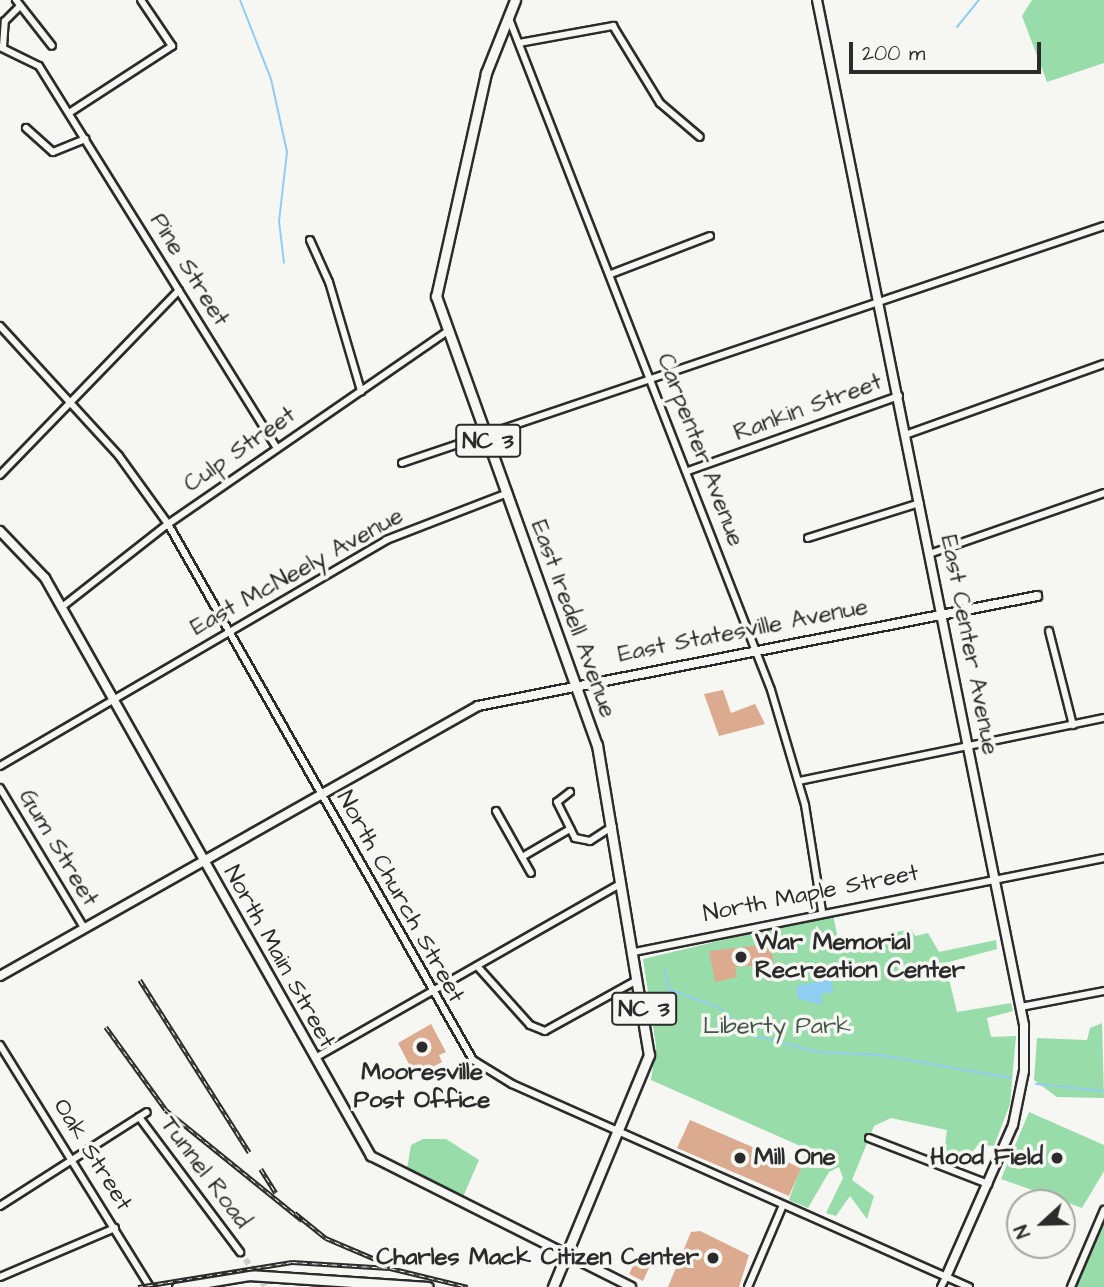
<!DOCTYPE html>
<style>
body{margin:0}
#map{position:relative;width:1104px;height:1287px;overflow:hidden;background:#f6f6f2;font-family:"Architects Daughter",sans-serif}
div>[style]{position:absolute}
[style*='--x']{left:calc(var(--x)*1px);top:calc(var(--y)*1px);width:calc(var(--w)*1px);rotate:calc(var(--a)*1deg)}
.green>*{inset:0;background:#98dca9}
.water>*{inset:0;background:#8fcef0}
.stream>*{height:2px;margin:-1px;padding:0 1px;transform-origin:1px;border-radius:1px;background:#8fcef0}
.building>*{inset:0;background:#dcaa8e}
.street-tunnel>*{height:6px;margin-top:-3px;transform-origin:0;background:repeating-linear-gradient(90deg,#cdcdca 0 6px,transparent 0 9px)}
.roads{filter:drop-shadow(2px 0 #2b2b2b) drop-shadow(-2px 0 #2b2b2b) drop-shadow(0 2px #2b2b2b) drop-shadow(0 -2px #2b2b2b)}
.street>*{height:6px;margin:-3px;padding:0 3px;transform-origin:3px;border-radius:3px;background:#f6f6f2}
.secondary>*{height:8px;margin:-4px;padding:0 4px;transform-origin:4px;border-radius:4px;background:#f6f6f2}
.primary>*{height:9px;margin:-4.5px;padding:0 4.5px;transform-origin:4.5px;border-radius:4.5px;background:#f6f6f2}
.rail>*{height:4.5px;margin-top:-2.25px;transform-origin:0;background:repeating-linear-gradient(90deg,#f6f6f2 0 5px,#2b2b2b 0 10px);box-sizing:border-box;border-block:2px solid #2b2b2b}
.dots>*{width:19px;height:19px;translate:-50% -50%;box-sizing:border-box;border:4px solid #f6f6f2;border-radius:50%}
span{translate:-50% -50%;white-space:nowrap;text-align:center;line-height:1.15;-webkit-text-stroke:7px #f6f6f2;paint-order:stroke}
.shield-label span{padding:2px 5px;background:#f6f6f2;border:2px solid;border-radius:5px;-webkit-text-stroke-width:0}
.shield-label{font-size:23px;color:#2b2b2b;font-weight:700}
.street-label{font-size:24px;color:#2b2b2b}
.poi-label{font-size:24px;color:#2b2b2b;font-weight:700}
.left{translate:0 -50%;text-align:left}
.right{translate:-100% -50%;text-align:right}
.park-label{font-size:24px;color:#46574a}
.north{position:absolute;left:1006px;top:1189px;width:70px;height:70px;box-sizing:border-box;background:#f6f6f2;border:2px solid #a5a5a2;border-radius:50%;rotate:248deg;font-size:19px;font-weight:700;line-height:28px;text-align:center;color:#2b2b2b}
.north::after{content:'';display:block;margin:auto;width:24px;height:32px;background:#2b2b2b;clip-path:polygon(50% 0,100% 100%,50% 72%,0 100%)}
.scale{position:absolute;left:849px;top:42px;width:192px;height:32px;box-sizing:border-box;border:4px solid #2b2b2b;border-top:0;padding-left:9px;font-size:21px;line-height:24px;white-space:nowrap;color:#2b2b2b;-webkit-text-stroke:5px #f6f6f2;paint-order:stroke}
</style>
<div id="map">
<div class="green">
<i style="clip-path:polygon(1032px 0,1104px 0,1104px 63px,1047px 82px,1022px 16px)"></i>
<i style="clip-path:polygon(833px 914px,840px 950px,891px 940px,892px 933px,911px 929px,915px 936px,928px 933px,939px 952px,996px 940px,997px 949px,945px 963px,957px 1012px,1011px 1003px,1013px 1011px,987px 1018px,991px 1037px,1016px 1036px,1010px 1104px,994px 1146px,978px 1145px,957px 1169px,943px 1160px,947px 1130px,891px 1118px,874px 1126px,852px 1180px,874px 1196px,867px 1219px,850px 1196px,836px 1216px,826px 1213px,843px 1178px,839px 1167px,829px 1172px,808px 1208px,789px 1200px,807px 1149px,651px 1080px,656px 1046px,643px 959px)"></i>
<i style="clip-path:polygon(1102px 1023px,1104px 1098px,1057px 1097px,1034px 1080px,1037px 1038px,1087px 1040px,1090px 1028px)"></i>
<i style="clip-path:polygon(1029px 1112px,1104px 1145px,1104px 1171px,1082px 1208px,1001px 1179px)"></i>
<i style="clip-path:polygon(423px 1139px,446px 1139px,479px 1160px,463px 1197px,407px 1169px,411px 1145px)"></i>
<i style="clip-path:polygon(1104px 1221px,1104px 1287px,1075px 1287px,1100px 1230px)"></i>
</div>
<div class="water">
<i style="clip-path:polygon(831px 979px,833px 992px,821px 994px,822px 1005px,798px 999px,796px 986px)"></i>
</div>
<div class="stream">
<i style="--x:240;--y:0;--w:85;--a:68.6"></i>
<i style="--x:271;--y:79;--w:75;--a:77.6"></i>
<i style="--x:287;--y:152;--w:69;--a:96.6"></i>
<i style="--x:279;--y:221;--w:42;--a:83.2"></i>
<i style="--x:957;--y:27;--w:35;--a:-51"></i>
<i style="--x:665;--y:970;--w:19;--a:81"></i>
<i style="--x:668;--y:989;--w:55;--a:20.1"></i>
<i style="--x:720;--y:1008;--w:37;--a:44"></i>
<i style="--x:747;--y:1034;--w:73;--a:14.2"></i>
<i style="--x:818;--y:1052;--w:62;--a:2.8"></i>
<i style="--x:880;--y:1055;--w:133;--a:10"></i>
<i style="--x:1036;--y:1084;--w:68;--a:5.9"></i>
</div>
<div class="building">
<i style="clip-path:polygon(723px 690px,731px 713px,755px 704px,765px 724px,719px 736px,704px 694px)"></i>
<i style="clip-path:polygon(770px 944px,774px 964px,735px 967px,737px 977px,715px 982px,709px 951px)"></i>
<i style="clip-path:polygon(431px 1024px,446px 1052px,439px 1055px,442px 1062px,423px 1072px,419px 1066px,412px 1070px,398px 1043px)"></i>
<i style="clip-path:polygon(690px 1120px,801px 1168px,789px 1196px,677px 1148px)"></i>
<i style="clip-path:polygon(700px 1231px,749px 1255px,739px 1287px,668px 1287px,691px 1232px)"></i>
<i style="clip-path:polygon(641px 1251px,654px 1257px,643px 1281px,629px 1274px,633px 1266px,625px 1262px)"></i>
</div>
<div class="street-tunnel">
<i style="--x:240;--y:1252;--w:44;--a:53.4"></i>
</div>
<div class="roads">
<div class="street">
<i style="--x:16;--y:0;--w:58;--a:52"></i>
<i style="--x:508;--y:16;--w:723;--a:68.68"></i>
<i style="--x:771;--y:690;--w:120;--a:73.5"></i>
<i style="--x:805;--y:805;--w:107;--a:80.9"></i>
<i style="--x:519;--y:43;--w:96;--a:-10.3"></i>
<i style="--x:613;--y:26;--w:90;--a:58.6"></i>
<i style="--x:660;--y:103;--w:52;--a:40.4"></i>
<i style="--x:0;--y:47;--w:43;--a:26"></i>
<i style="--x:39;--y:66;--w:450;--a:58.1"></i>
<i style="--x:3;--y:47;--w:26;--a:-86"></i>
<i style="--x:5;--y:21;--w:21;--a:-45"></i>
<i style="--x:69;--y:113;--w:123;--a:-33"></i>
<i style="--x:172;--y:46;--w:55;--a:-124"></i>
<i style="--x:26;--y:128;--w:36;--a:42"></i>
<i style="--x:53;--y:152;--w:35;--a:-22"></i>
<i style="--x:310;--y:240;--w:46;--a:65.7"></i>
<i style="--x:329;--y:282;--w:114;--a:73.6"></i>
<i style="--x:611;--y:274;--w:106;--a:-21"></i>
<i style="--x:0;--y:326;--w:176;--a:47.5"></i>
<i style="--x:119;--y:456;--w:84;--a:54.2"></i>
<i style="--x:168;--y:524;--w:617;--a:60.36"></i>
<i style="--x:473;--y:1060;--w:46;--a:31.6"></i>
<i style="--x:512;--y:1084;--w:500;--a:23.95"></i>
<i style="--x:908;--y:434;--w:208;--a:-19.7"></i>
<i style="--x:402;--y:463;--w:741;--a:-18.66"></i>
<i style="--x:688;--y:471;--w:224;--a:-19.6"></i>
<i style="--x:0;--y:475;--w:257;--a:-45.9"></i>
<i style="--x:808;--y:538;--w:117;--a:-17.4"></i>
<i style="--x:932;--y:553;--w:182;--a:-19.2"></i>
<i style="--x:62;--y:607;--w:135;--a:-38.1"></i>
<i style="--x:168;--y:524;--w:338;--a:-34.6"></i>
<i style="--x:1049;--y:631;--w:97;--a:75.7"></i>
<i style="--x:0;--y:766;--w:447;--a:-30.3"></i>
<i style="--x:386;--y:540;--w:131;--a:-21.1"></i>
<i style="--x:799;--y:781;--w:311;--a:-11.7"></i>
<i style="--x:0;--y:788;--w:163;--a:59"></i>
<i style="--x:570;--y:792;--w:16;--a:142"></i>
<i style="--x:557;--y:802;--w:40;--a:63.4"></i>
<i style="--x:575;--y:838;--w:15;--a:11"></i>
<i style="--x:590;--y:841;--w:27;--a:-33"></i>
<i style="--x:496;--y:811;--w:71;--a:60.6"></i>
<i style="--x:522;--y:857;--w:56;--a:-30.3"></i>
<i style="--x:634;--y:952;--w:479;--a:-11.3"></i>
<i style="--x:477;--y:966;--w:79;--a:48.1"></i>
<i style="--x:530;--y:1025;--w:16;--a:22"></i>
<i style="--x:545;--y:1031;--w:105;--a:-29"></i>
<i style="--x:1021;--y:1007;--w:85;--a:-10.9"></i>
<i style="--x:0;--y:1045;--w:285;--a:58.2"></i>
<i style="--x:315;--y:1058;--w:353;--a:-29.7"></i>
<i style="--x:139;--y:1117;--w:169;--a:53.2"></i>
<i style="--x:869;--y:1138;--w:128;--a:21.1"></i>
<i style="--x:0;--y:1206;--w:174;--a:-32.6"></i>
<i style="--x:0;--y:1277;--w:125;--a:-23.1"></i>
<i style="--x:748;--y:1287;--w:89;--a:-66.9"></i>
<i style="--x:941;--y:1287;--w:11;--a:-63"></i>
<i style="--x:1071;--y:1287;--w:84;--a:-66.8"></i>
</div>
<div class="secondary">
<i style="--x:817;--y:0;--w:1046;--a:78.58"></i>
<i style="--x:1024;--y:1025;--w:46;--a:90"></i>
<i style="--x:1024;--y:1071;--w:55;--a:101.5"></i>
<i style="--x:1013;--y:1125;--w:166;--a:113.8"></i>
<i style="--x:0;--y:531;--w:65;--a:46.2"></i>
<i style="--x:45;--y:578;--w:664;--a:60.58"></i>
<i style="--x:371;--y:1156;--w:291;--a:26.7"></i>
<i style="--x:0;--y:976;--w:549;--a:-29.46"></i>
<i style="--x:478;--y:706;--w:570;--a:-11.13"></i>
</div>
<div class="primary">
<i style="--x:515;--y:0;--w:79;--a:111.7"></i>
<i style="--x:486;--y:73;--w:229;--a:102.6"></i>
<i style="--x:436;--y:296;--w:477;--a:70.3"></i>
<i style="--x:597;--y:745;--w:314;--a:80.5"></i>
<i style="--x:649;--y:1055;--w:251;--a:112.5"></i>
<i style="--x:177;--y:1287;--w:73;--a:-9.5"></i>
<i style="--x:249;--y:1275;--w:179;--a:3.8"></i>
</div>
</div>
<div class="rail">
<i style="--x:140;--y:980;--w:204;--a:57.6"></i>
<i style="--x:106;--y:1027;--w:102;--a:54.1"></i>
<i style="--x:166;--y:1110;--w:175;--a:39"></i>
<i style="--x:261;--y:1169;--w:28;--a:58"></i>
<i style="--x:295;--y:1213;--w:40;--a:39"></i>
<i style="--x:326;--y:1238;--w:59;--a:23.1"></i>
<i style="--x:138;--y:1287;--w:156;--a:-9.2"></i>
<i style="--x:292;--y:1262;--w:98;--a:3.5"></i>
<i style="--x:390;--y:1268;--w:80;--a:13.7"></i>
</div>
<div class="dots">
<i style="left:741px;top:957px;background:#2b2b2b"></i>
<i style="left:422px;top:1047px;background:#2b2b2b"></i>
<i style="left:740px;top:1158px;background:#2b2b2b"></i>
<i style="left:1057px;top:1158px;background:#2b2b2b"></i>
<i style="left:713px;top:1258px;background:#2b2b2b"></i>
</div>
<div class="shield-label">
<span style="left:488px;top:441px">NC 3</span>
<span style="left:644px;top:1009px">NC 3</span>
</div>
<div class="street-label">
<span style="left:189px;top:270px;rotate:58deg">Pine Street</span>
<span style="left:808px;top:408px;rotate:-20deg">Rankin Street</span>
<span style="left:240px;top:450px;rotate:-35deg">Culp Street</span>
<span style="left:700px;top:450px;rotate:69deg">Carpenter Avenue</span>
<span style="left:297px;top:572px;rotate:-29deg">East McNeely Avenue</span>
<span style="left:573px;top:619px;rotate:70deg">East Iredell Avenue</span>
<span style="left:743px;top:631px;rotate:-11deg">East Statesville Avenue</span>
<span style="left:969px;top:645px;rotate:79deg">East Center Avenue</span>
<span style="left:58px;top:848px;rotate:59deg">Gum Street</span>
<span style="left:811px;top:894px;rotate:-11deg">North Maple Street</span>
<span style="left:400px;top:897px;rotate:61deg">North Church Street</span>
<span style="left:279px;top:957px;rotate:61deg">North Main Street</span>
<span style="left:92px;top:1155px;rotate:58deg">Oak Street</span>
<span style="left:205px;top:1173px;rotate:53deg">Tunnel Road</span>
</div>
<div class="poi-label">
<span class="left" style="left:755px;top:957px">War Memorial<br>Recreation Center</span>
<span style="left:422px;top:1087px">Mooresville<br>Post Office</span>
<span class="left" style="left:754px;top:1158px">Mill One</span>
<span class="right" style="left:1043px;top:1158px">Hood Field</span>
<span class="right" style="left:699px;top:1258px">Charles Mack Citizen Center</span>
</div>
<div class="park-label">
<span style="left:777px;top:1027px">Liberty Park</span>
</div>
<div class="north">N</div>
<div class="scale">200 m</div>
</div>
